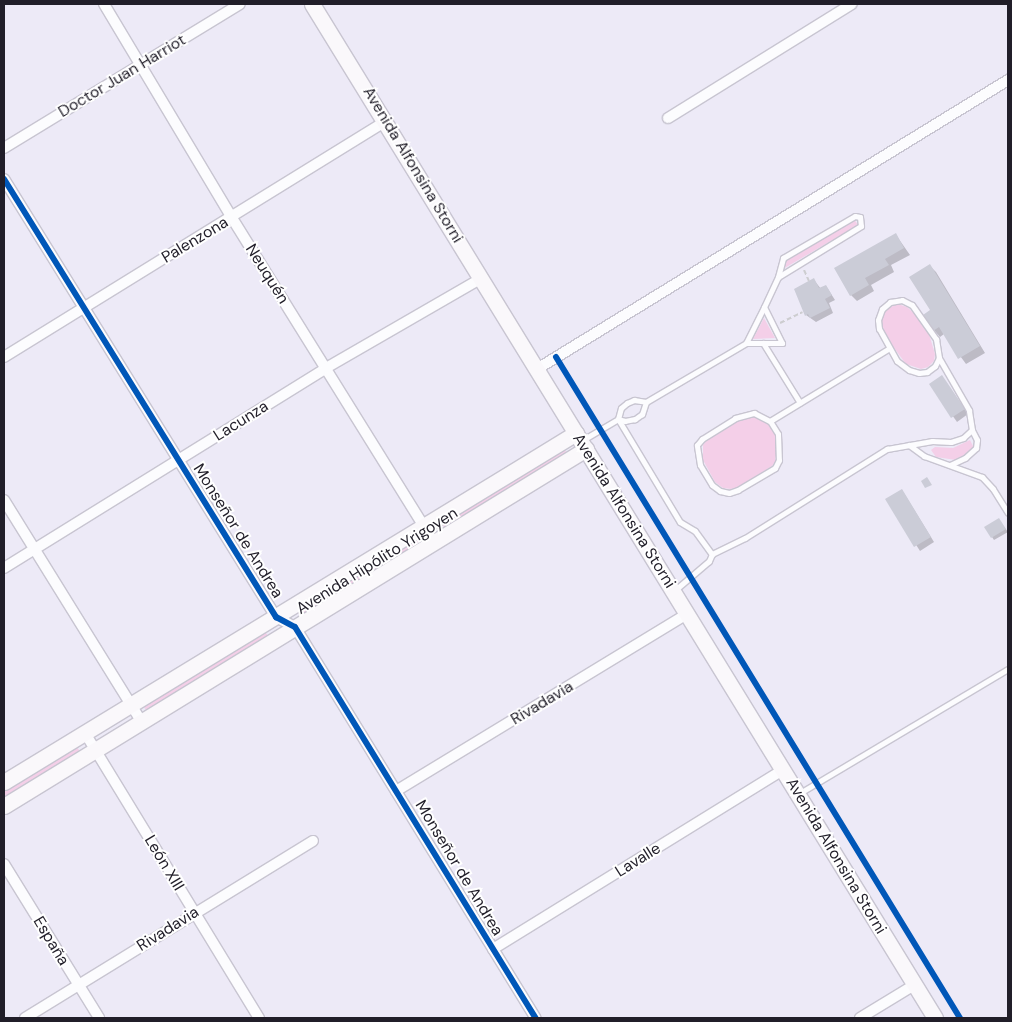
<!DOCTYPE html>
<meta charset="utf-8">
<style>
body{margin:0}
#map{position:relative;width:1012px;height:1022px;overflow:hidden;background:#edeaf7;font-family:"DM Sans",sans-serif}
div>[style]{position:absolute}
[style*='--x']{left:calc(var(--x)*1px);top:calc(var(--y)*1px);width:calc(var(--w)*1px);rotate:calc(var(--a)*1deg)}
.green>*{inset:0;background:#f4cfe8}
.shadow>*{inset:0;background:#0003}
.building>*{inset:0;background:#cbccd7}
.path>*{height:2px;margin-top:-1px;transform-origin:0;background:repeating-linear-gradient(90deg,#cdcdd0 0 5px,transparent 0 7.5px)}
.roads{filter:drop-shadow(1px 0 #c8c5d1) drop-shadow(-1px 0 #c8c5d1) drop-shadow(0 1px #c8c5d1) drop-shadow(0 -1px #c8c5d1)}
.lane>*{height:5px;margin:-2.5px;padding:0 2.5px;transform-origin:2.5px;border-radius:2.5px;background:#fcfcfe}
.street>*{height:10px;margin:-5px;padding:0 5px;transform-origin:5px;border-radius:5px;background:#fcfcfe}
.secondary>*{height:15px;margin:-7.5px;padding:0 7.5px;transform-origin:7.5px;border-radius:7.5px;background:#faf8fb}
.cycleway>*{height:6px;margin:-3px;padding:0 3px;transform-origin:3px;border-radius:3px;background:#0057b8}
span{translate:-50% -50%;white-space:nowrap;text-align:center;line-height:1.15;-webkit-text-stroke:4px #fff;paint-order:stroke}
.street-label{font-size:16px;color:#211e29}
.frame{position:absolute;inset:0;border:5px solid #211e29;pointer-events:none}
</style>
<div id="map">
<div class="green">
<i style="clip-path:polygon(854px 219px,858px 225px,783px 269px,785px 260px)"></i>
<i style="clip-path:polygon(898px 304px,907px 307px,917px 316px,929px 334px,935px 354px,934px 361px,928px 367px,921px 369px,906px 364px,888px 340px,881px 322px,882px 314px,886px 309px)"></i>
<i style="clip-path:polygon(764px 318px,775px 338px,753px 339px)"></i>
<i style="clip-path:polygon(754px 416px,769px 425px,775px 435px,778px 444px,775px 462px,772px 466px,739px 487px,731px 489px,723px 488px,715px 482px,703px 460px,703px 445px,708px 439px,738px 420px)"></i>
<i style="clip-path:polygon(970px 440px,974px 448px,965px 456px,956px 460px,936px 457px,931px 450px,935px 447px,953px 448px)"></i>
<i style="clip-path:polygon(562px 447px,567px 453px,445px 529px,441px 522px)"></i>
<i style="clip-path:polygon(418px 535px,422px 542px,301px 617px,296px 610px)"></i>
<i style="clip-path:polygon(264px 630px,268px 636px,147px 712px,143px 705px)"></i>
<i style="clip-path:polygon(76px 745px,80px 752px,4px 798px,4px 788px)"></i>
</div>
<div class="shadow">
<i style="clip-path:polygon(896px 235px,910px 255px,891px 265px,894px 272px,871px 285px,874px 291px,857px 301px,851px 295px)"></i>
<i style="clip-path:polygon(930px 266px,936px 272px,985px 353px,966px 364px,944px 334px,940px 337px,934px 330px)"></i>
<i style="clip-path:polygon(814px 280px,821px 289px,826px 286px,835px 300px,829px 303px,833px 313px,816px 322px,806px 315px)"></i>
<i style="clip-path:polygon(942px 377px,968px 414px,957px 422px,931px 385px)"></i>
<i style="clip-path:polygon(902px 490px,934px 542px,920px 551px,887px 499px)"></i>
<i style="clip-path:polygon(999px 520px,1008px 532px,994px 540px,992px 537px)"></i>
</div>
<div class="building">
<i style="clip-path:polygon(896px 233px,904px 248px,885px 259px,889px 265px,865px 278px,869px 285px,850px 296px,834px 268px)"></i>
<i style="clip-path:polygon(930px 264px,980px 346px,958px 359px,939px 327px,933px 331px,923px 315px,930px 310px,909px 277px)"></i>
<i style="clip-path:polygon(814px 278px,819px 288px,826px 285px,832px 295px,825px 299px,830px 308px,810px 318px,808px 314px,805px 316px,794px 289px)"></i>
<i style="clip-path:polygon(942px 375px,965px 409px,951px 418px,929px 384px)"></i>
<i style="clip-path:polygon(927px 477px,932px 485px,925px 488px,921px 481px)"></i>
<i style="clip-path:polygon(902px 489px,931px 537px,914px 547px,885px 499px)"></i>
<i style="clip-path:polygon(999px 518px,1006px 529px,991px 538px,984px 527px)"></i>
</div>
<div class="path">
<i style="--x:804;--y:270;--w:12;--a:66"></i>
<i style="--x:780;--y:323;--w:25;--a:-26"></i>
</div>
<div class="roads">
<div class="lane">
<i style="--x:902;--y:300;--w:11;--a:27"></i>
<i style="--x:912;--y:305;--w:42;--a:54.8"></i>
<i style="--x:936;--y:339;--w:19;--a:81"></i>
<i style="--x:939;--y:358;--w:9;--a:117"></i>
<i style="--x:935;--y:366;--w:10;--a:143"></i>
<i style="--x:927;--y:372;--w:8;--a:173"></i>
<i style="--x:919;--y:373;--w:10;--a:-163"></i>
<i style="--x:909;--y:370;--w:15;--a:-143"></i>
<i style="--x:897;--y:361;--w:37;--a:-119"></i>
<i style="--x:879;--y:329;--w:9;--a:-96"></i>
<i style="--x:878;--y:320;--w:12;--a:-70"></i>
<i style="--x:882;--y:309;--w:11;--a:-41"></i>
<i style="--x:890;--y:302;--w:12;--a:-9"></i>
<i style="--x:764;--y:307;--w:33;--a:-65"></i>
<i style="--x:778;--y:277;--w:20;--a:-75"></i>
<i style="--x:783;--y:258;--w:83;--a:-30.3"></i>
<i style="--x:855;--y:216;--w:5;--a:11"></i>
<i style="--x:860;--y:217;--w:9;--a:84"></i>
<i style="--x:861;--y:226;--w:97;--a:148.4"></i>
<i style="--x:763;--y:343;--w:70;--a:58.3"></i>
<i style="--x:646;--y:402;--w:116;--a:-30.5"></i>
<i style="--x:746;--y:343;--w:36;--a:0"></i>
<i style="--x:782;--y:343;--w:40;--a:-116.6"></i>
<i style="--x:764;--y:307;--w:40;--a:116.6"></i>
<i style="--x:754;--y:413;--w:18;--a:27"></i>
<i style="--x:770;--y:421;--w:15;--a:58"></i>
<i style="--x:778;--y:434;--w:26;--a:88"></i>
<i style="--x:779;--y:460;--w:9;--a:117"></i>
<i style="--x:775;--y:468;--w:43;--a:149.3"></i>
<i style="--x:738;--y:490;--w:9;--a:162"></i>
<i style="--x:729;--y:493;--w:9;--a:-167"></i>
<i style="--x:720;--y:491;--w:10;--a:-143"></i>
<i style="--x:712;--y:485;--w:23;--a:-121"></i>
<i style="--x:700;--y:465;--w:20;--a:-99"></i>
<i style="--x:697;--y:445;--w:8;--a:-50"></i>
<i style="--x:702;--y:439;--w:39;--a:-32"></i>
<i style="--x:735;--y:418;--w:20;--a:-15"></i>
<i style="--x:618;--y:419;--w:120;--a:59"></i>
<i style="--x:680;--y:522;--w:17;--a:31"></i>
<i style="--x:695;--y:531;--w:29;--a:54"></i>
<i style="--x:712;--y:554;--w:8;--a:113"></i>
<i style="--x:709;--y:561;--w:45;--a:139.5"></i>
<i style="--x:770;--y:421;--w:138;--a:-31.4"></i>
<i style="--x:581;--y:441;--w:43;--a:-30.7"></i>
<i style="--x:618;--y:419;--w:11;--a:-75"></i>
<i style="--x:621;--y:408;--w:8;--a:-40"></i>
<i style="--x:627;--y:403;--w:8;--a:-23"></i>
<i style="--x:634;--y:400;--w:12;--a:9"></i>
<i style="--x:646;--y:402;--w:13;--a:108"></i>
<i style="--x:642;--y:414;--w:9;--a:144"></i>
<i style="--x:635;--y:419;--w:10;--a:169"></i>
<i style="--x:625;--y:421;--w:7;--a:-164"></i>
<i style="--x:909;--y:445;--w:19;--a:36"></i>
<i style="--x:924;--y:456;--w:62;--a:19.9"></i>
<i style="--x:982;--y:477;--w:16;--a:47"></i>
<i style="--x:993;--y:489;--w:28;--a:58"></i>
<i style="--x:950;--y:465;--w:17;--a:-25"></i>
<i style="--x:965;--y:458;--w:15;--a:-42"></i>
<i style="--x:976;--y:448;--w:8;--a:-83"></i>
<i style="--x:977;--y:440;--w:11;--a:-117"></i>
<i style="--x:712;--y:554;--w:37;--a:-26"></i>
<i style="--x:745;--y:538;--w:168;--a:-32.1"></i>
<i style="--x:887;--y:449;--w:46;--a:-10.1"></i>
<i style="--x:932;--y:441;--w:19;--a:3"></i>
<i style="--x:951;--y:442;--w:13;--a:-18"></i>
<i style="--x:963;--y:438;--w:12;--a:-42"></i>
<i style="--x:972;--y:430;--w:20;--a:-99"></i>
<i style="--x:969;--y:410;--w:60;--a:-120"></i>
<i style="--x:798;--y:794;--w:244;--a:-30.8"></i>
</div>
<div class="street">
<i style="--x:104;--y:4;--w:249;--a:59.1"></i>
<i style="--x:232;--y:218;--w:382;--a:58.1"></i>
<i style="--x:668;--y:118;--w:216;--a:-31.8"></i>
<i style="--x:4;--y:148;--w:276;--a:-31.4"></i>
<i style="--x:4;--y:179;--w:516;--a:58.16"></i>
<i style="--x:276;--y:617;--w:21;--a:28"></i>
<i style="--x:295;--y:627;--w:459;--a:58.4"></i>
<i style="--x:4;--y:357;--w:449;--a:-31.7"></i>
<i style="--x:537;--y:369;--w:553;--a:-31.53"></i>
<i style="--x:4;--y:500;--w:260;--a:58.2"></i>
<i style="--x:4;--y:568;--w:379;--a:-31.8"></i>
<i style="--x:326;--y:368;--w:180;--a:-30"></i>
<i style="--x:85;--y:733;--w:334;--a:58.6"></i>
<i style="--x:396;--y:791;--w:341;--a:-31.3"></i>
<i style="--x:4;--y:864;--w:181;--a:58.3"></i>
<i style="--x:493;--y:949;--w:341;--a:-31.7"></i>
<i style="--x:25;--y:1018;--w:338;--a:-31.6"></i>
<i style="--x:860;--y:1018;--w:63;--a:-31.4"></i>
</div>
<div class="secondary">
<i style="--x:312;--y:4;--w:1190;--a:58.43"></i>
<i style="--x:4;--y:782;--w:670;--a:-31.39"></i>
<i style="--x:4;--y:806;--w:683;--a:-31.53"></i>
</div>
</div>
<div class="cycleway">
<i style="--x:4;--y:179;--w:516;--a:58.16"></i>
<i style="--x:276;--y:617;--w:21;--a:28"></i>
<i style="--x:295;--y:627;--w:459;--a:58.4"></i>
<i style="--x:556;--y:357;--w:775;--a:58.57"></i>
</div>
<div class="street-label">
<span style="left:122px;top:76px;rotate:-31deg">Doctor Juan Harriot</span>
<span style="left:413px;top:165px;rotate:59deg">Avenida Alfonsina Storni</span>
<span style="left:195px;top:240px;rotate:-31deg">Palenzona</span>
<span style="left:267px;top:274px;rotate:58deg">Neuquén</span>
<span style="left:241px;top:421px;rotate:-32deg">Lacunza</span>
<span style="left:624px;top:511px;rotate:58deg">Avenida Alfonsina Storni</span>
<span style="left:238px;top:531px;rotate:58deg">Monseñor de Andrea</span>
<span style="left:377px;top:561px;rotate:-32deg">Avenida Hipólito Yrigoyen</span>
<span style="left:542px;top:703px;rotate:-31deg">Rivadavia</span>
<span style="left:836px;top:856px;rotate:59deg">Avenida Alfonsina Storni</span>
<span style="left:638px;top:860px;rotate:-32deg">Lavalle</span>
<span style="left:164px;top:863px;rotate:59deg">León XIII</span>
<span style="left:459px;top:868px;rotate:59deg">Monseñor de Andrea</span>
<span style="left:168px;top:929px;rotate:-32deg">Rivadavia</span>
<span style="left:51px;top:941px;rotate:59deg">España</span>
</div>
<div class="frame"></div>
</div>
